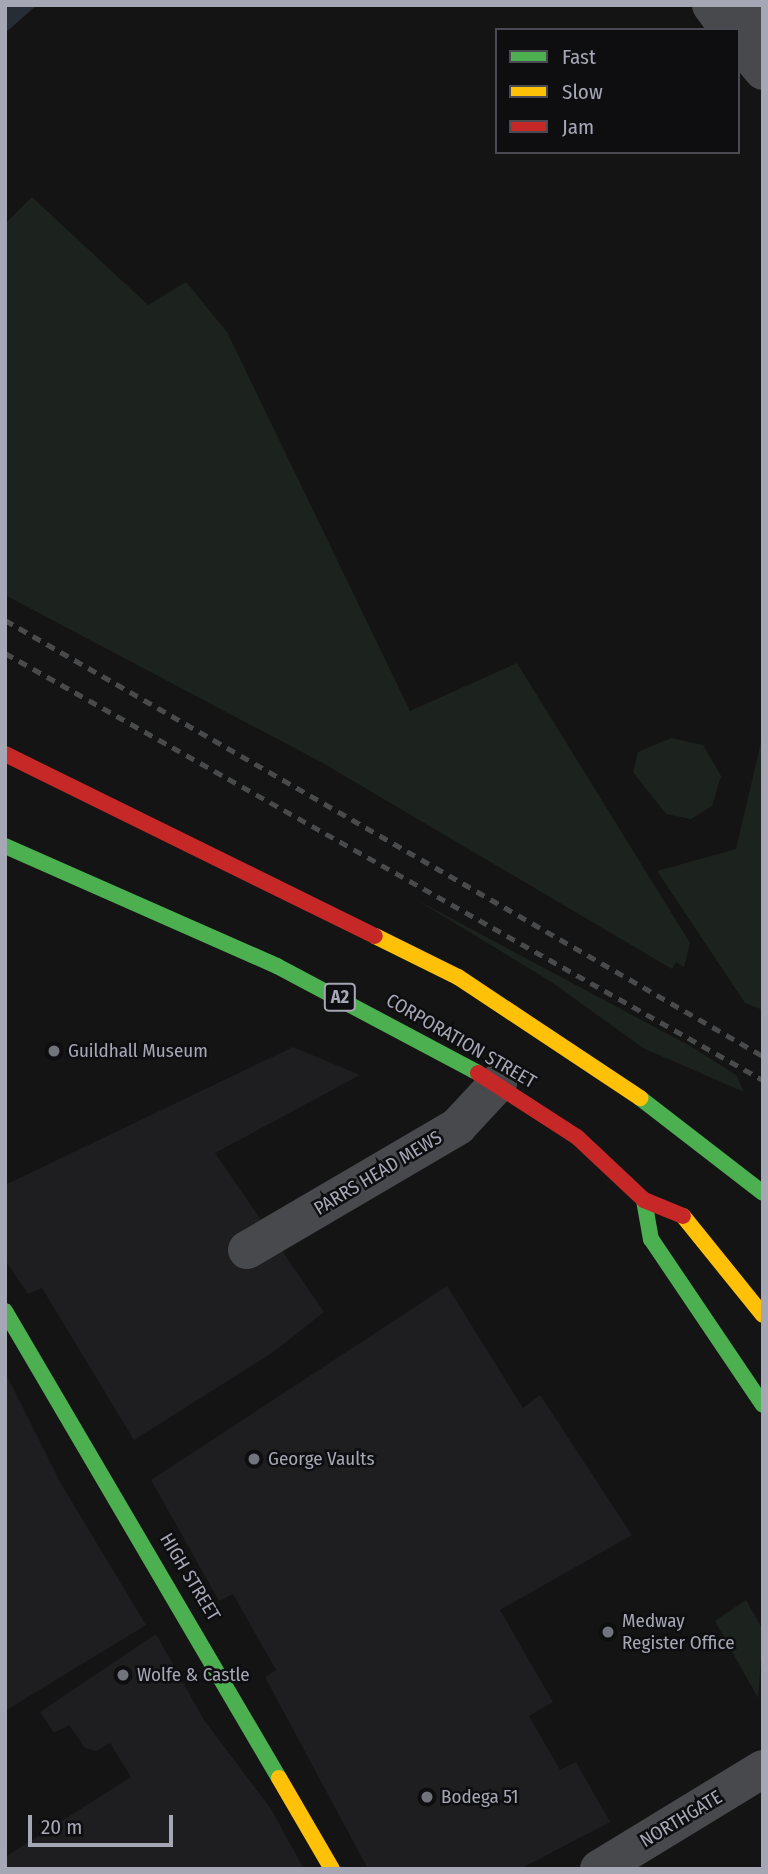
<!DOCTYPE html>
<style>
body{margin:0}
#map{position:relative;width:768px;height:1874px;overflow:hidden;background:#141414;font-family:"Fira Sans Condensed",sans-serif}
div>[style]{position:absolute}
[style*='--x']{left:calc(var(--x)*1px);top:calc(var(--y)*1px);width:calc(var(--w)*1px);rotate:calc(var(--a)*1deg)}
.built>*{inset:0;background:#1e1e20}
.green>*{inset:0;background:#1c231e}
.water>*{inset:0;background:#272d36}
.street>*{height:38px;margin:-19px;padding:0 19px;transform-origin:19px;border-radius:19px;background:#48494d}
.fast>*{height:16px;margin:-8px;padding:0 8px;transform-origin:8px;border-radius:8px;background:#4caf50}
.slow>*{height:16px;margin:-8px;padding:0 8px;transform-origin:8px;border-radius:8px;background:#ffc107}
.jam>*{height:16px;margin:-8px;padding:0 8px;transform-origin:8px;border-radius:8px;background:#c62828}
.rail>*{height:5px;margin-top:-2.5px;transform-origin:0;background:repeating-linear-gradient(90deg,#484a4c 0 9px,transparent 0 16px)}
.dots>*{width:19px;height:19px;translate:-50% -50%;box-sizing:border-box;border:4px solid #0e0e10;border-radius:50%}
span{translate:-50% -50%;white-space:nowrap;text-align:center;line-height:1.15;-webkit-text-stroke:5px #0e0e10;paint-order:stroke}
.shield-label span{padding:2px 5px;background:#0e0e10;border:2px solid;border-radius:5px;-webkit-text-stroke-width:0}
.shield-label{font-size:18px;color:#a5a7b5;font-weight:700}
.street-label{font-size:19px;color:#a5a7b5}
.poi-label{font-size:19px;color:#a5a7b5}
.left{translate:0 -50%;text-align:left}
.frame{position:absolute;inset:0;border:7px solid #a5a7b5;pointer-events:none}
.legend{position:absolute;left:495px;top:28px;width:245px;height:126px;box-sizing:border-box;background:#0e0e10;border:2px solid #4a4b52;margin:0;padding:9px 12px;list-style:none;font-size:21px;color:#a5a7b5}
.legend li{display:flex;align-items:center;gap:14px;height:35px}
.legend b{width:35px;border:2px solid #4a4b52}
.scale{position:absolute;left:28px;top:1815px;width:145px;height:32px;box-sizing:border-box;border:4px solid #a5a7b5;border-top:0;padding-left:9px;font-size:21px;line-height:24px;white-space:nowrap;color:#a5a7b5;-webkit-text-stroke:5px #0e0e10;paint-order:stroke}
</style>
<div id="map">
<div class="built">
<i style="clip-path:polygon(293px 1047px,360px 1075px,215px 1153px,324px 1312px,272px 1353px,134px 1440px,42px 1288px,28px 1294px,5px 1260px,5px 1185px)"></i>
<i style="clip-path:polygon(447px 1286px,523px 1408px,540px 1395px,632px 1535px,500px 1610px,553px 1702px,529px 1716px,560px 1770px,576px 1762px,610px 1822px,520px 1869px,368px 1869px,265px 1677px,276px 1670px,233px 1594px,219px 1601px,151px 1480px)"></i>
<i style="clip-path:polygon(5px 1372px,60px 1482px,146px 1625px,5px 1711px)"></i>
<i style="clip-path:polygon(156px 1634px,204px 1720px,271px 1809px,304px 1869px,5px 1869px,5px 1857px,131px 1777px,110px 1743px,96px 1751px,85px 1748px,69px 1725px,54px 1733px,40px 1712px)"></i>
</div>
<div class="green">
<i style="clip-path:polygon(32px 197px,148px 305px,186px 282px,227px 332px,410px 711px,517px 663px,690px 943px,684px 967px,676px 962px,672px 969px,321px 762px,5px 595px,5px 224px)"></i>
<i style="clip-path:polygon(763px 734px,763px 1010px,745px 1003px,657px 871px,736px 849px)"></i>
<i style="clip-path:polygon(671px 738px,703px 745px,721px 776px,712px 806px,691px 819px,666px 814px,633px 772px,638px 752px)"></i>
<i style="clip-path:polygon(417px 900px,690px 1046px,736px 1075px,744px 1092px,643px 1048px,553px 983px)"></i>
<i style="clip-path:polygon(746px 1600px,763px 1630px,758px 1698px,715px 1621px)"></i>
</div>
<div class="water">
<i style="clip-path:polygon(5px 5px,37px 5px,5px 33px)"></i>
</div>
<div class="street">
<i style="--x:711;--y:5;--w:31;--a:54"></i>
<i style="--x:754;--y:5;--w:25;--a:69"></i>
<i style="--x:738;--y:41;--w:39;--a:50"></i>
<i style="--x:247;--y:1250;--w:245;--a:-30.4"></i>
<i style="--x:458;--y:1126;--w:59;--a:-47.1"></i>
<i style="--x:599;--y:1869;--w:192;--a:-31.4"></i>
</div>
<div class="fast">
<i style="--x:5;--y:846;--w:297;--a:23.8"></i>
<i style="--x:277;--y:966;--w:228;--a:28"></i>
<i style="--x:640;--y:1098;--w:155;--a:37.7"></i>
<i style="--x:644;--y:1200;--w:40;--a:80"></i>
<i style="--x:651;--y:1239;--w:200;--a:56"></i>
<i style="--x:5;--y:1311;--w:541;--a:59.6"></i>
</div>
<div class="slow">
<i style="--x:375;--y:936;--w:93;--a:26.3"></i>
<i style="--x:458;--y:977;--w:219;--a:33.6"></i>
<i style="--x:683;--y:1216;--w:127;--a:51.1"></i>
<i style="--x:279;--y:1778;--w:105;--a:59.8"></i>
</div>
<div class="jam">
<i style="--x:5;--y:754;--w:412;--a:26.2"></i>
<i style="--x:478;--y:1073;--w:118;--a:32.9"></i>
<i style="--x:577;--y:1137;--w:92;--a:43.2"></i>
<i style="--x:644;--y:1200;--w:42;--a:22.3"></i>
</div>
<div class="rail">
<i style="--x:5;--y:620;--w:874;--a:29.91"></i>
<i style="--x:5;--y:653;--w:870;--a:29.39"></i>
</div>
<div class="dots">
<i style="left:54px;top:1051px;background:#72747d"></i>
<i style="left:254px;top:1459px;background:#72747d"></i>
<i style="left:608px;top:1632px;background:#72747d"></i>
<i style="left:123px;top:1675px;background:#72747d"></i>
<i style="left:427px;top:1797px;background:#72747d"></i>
</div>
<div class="shield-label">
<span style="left:340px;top:997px">A2</span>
</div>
<div class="street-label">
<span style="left:461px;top:1041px;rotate:30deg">CORPORATION STREET</span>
<span style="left:378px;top:1173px;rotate:-31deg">PARRS HEAD MEWS</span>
<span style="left:190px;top:1577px;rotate:59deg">HIGH STREET</span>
<span style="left:681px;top:1819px;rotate:-31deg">NORTHGATE</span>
</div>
<div class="poi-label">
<span class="left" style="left:68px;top:1051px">Guildhall Museum</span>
<span class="left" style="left:268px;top:1459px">George Vaults</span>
<span class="left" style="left:622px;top:1632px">Medway<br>Register Office</span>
<span class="left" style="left:137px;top:1675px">Wolfe &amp; Castle</span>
<span class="left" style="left:441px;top:1797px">Bodega 51</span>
</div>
<div class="frame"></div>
<ul class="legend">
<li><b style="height:9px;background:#4caf50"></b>Fast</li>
<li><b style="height:9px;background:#ffc107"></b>Slow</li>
<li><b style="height:9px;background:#c62828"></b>Jam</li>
</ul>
<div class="scale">20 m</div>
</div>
